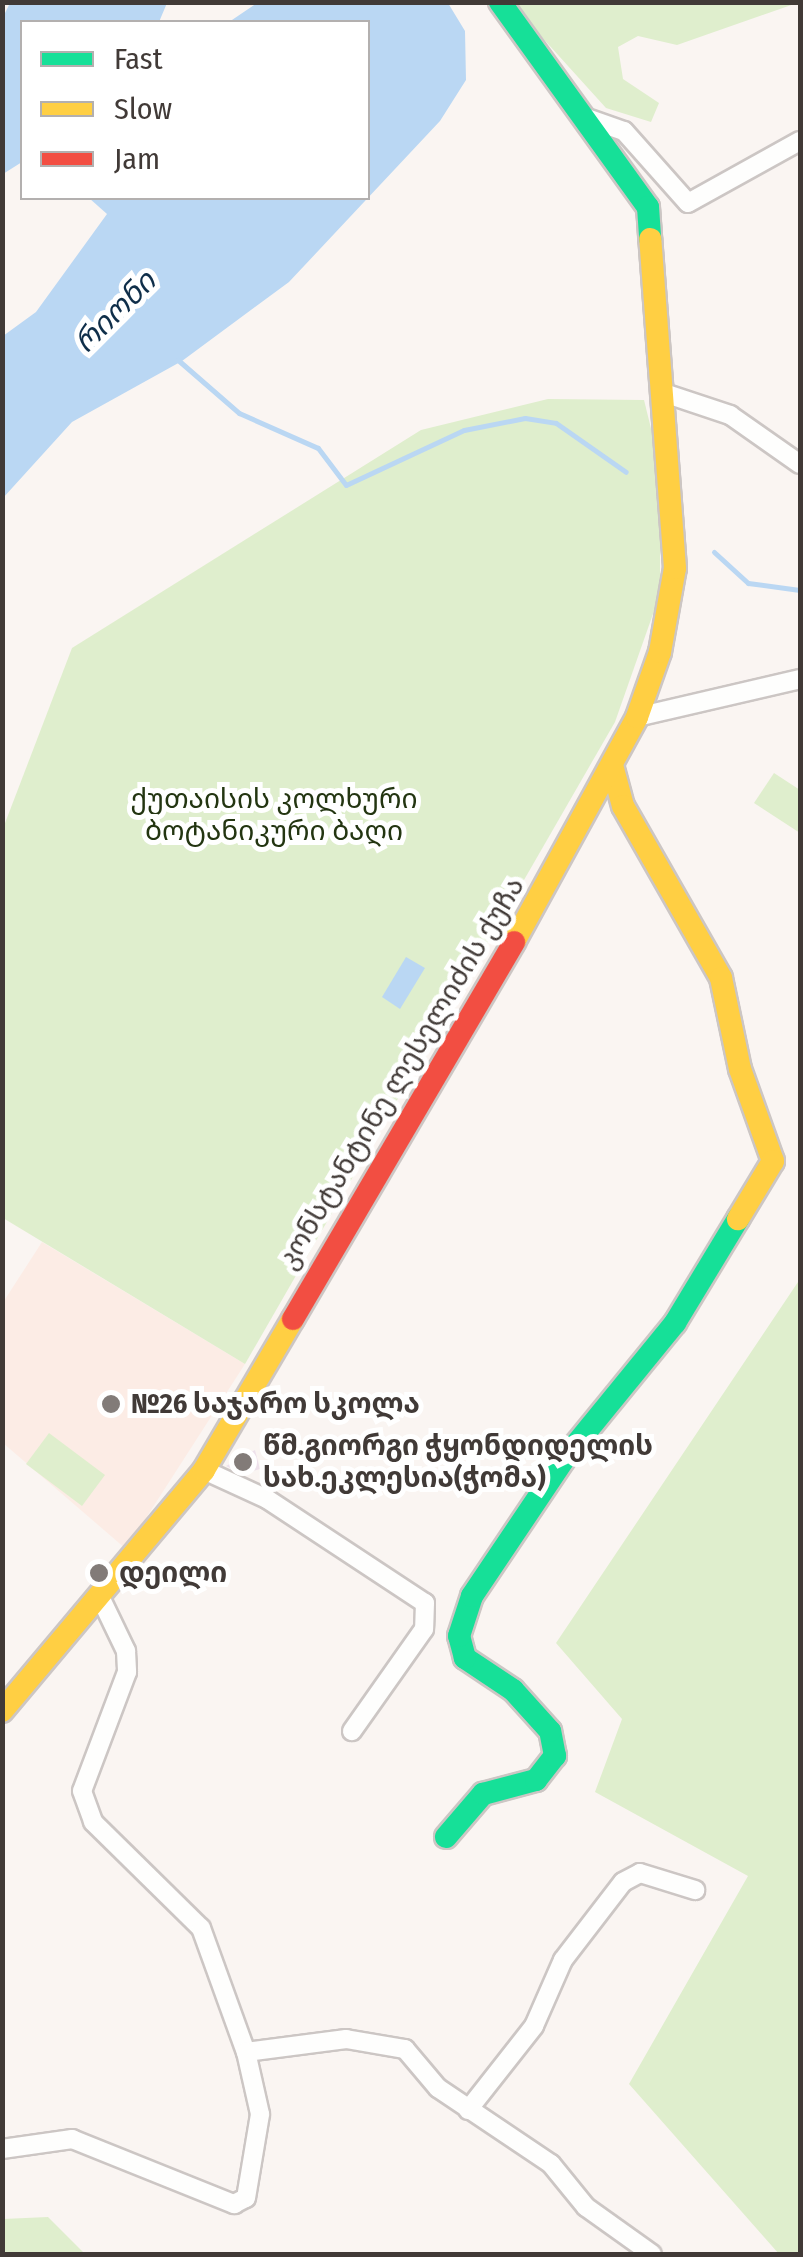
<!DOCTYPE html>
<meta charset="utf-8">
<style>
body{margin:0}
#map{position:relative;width:803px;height:2257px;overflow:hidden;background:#faf5f2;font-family:"Fira Sans Condensed","Noto Sans Georgian",sans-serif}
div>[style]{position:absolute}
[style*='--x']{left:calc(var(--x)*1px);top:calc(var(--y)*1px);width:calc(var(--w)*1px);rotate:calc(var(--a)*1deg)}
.built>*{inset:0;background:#fcece5}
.green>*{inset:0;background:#dfeecd}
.water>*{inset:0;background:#bad7f3}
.stream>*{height:5px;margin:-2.5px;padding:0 2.5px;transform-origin:2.5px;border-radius:2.5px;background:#bad7f3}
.building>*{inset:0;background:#eee1eb}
.roads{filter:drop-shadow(2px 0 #ccc6c4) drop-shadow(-2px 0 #ccc6c4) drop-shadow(0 2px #ccc6c4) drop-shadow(0 -2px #ccc6c4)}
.street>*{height:18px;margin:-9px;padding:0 9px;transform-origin:9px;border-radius:9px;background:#fefefd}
.fast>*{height:22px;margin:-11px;padding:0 11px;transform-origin:11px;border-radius:11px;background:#16e098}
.slow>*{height:22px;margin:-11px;padding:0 11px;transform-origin:11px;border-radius:11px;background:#ffcf43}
.jam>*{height:22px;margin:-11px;padding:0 11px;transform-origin:11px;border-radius:11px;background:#f24e42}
.dots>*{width:28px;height:28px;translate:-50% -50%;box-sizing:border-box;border:5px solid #fff;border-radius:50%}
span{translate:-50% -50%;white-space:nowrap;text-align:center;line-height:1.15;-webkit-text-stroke:10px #fff;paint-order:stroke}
.park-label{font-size:28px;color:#233511}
.street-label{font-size:28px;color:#413a37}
.poi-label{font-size:28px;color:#413a37;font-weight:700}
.left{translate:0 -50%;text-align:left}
.water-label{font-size:30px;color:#0f2e49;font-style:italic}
.frame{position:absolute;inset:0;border:5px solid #413a37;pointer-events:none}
.legend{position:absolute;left:20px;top:20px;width:350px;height:180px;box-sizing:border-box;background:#fff;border:2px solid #b3b0af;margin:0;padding:12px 18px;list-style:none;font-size:30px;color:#413a37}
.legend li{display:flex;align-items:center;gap:20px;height:50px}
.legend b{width:50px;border:2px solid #b3b0af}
</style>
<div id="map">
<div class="built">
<i style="clip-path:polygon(42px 1242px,245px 1364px,126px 1549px,3px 1443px,2px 1304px)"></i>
</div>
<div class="green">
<i style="clip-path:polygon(800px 2px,677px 45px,638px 36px,618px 47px,623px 79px,659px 103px,651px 122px,606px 108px,511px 3px)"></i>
<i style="clip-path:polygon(548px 399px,644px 400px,660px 465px,660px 594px,615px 722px,245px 1364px,3px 1218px,2px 831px,72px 648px,421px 430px)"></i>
<i style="clip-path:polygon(774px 773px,800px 790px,800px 833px,754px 803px)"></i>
<i style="clip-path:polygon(800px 1279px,800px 2254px,779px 2254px,629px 2084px,748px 1876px,595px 1792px,622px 1719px,556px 1643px)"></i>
<i style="clip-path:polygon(49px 1433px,105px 1475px,82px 1506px,26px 1464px)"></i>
<i style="clip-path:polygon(48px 2217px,85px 2254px,3px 2254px,3px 2219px)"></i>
</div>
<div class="water">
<i style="clip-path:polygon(10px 3px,167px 3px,159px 22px,22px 22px,22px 162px,3px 174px,2px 19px)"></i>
<i style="clip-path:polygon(257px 3px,448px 3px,465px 31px,466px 80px,440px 121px,289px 282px,182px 361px,72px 422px,3px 498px,3px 336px,36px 312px,107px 214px,89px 198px,368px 198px,368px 22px,229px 22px)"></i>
<i style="clip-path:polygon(406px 957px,425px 968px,400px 1009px,382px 997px)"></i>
</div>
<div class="stream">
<i style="--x:178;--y:360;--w:81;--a:41"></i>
<i style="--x:239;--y:413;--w:86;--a:23.9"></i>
<i style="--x:318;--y:448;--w:46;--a:52.9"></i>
<i style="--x:346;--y:485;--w:130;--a:-25"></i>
<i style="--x:464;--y:430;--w:62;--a:-11.1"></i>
<i style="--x:525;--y:418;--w:31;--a:9"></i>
<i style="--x:556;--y:423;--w:85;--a:35"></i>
<i style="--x:714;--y:552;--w:46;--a:42.4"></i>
<i style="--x:748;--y:583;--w:52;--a:7.7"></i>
</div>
<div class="building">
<i style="clip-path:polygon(255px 1450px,260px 1469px,242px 1474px,226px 1466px)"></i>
</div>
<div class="roads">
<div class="street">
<i style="--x:584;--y:117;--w:42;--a:19.3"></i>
<i style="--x:624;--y:131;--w:96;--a:48.4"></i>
<i style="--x:688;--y:203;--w:128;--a:-29"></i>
<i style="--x:664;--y:393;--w:70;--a:18.4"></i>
<i style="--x:730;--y:415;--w:85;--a:35"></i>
<i style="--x:637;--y:717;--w:167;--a:-13.1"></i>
<i style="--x:204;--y:1470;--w:69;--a:24.7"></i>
<i style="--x:267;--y:1499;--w:189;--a:33.4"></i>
<i style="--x:425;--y:1603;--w:26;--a:92"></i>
<i style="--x:424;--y:1629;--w:125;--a:125.2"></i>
<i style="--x:101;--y:1599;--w:58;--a:64.3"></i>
<i style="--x:126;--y:1651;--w:21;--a:87"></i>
<i style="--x:127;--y:1672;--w:127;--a:110.7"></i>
<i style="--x:82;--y:1791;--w:33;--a:70"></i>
<i style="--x:93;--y:1822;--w:151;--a:44.5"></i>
<i style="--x:201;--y:1928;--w:132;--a:70.1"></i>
<i style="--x:246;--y:2052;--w:101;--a:-7.4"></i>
<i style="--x:346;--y:2039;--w:60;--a:9.6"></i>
<i style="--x:405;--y:2049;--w:51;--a:49.8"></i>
<i style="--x:438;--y:2088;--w:136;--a:33.9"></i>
<i style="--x:551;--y:2164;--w:55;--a:50.9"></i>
<i style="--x:586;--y:2207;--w:81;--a:35.5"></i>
<i style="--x:468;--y:2110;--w:107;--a:-51.8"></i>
<i style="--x:534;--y:2026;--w:72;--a:-66.3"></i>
<i style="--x:563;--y:1960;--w:98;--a:-52.4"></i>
<i style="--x:623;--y:1882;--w:19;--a:-28"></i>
<i style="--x:640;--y:1873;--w:58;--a:17.2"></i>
<i style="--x:2;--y:2149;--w:71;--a:-8.1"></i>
<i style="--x:72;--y:2139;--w:175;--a:21.9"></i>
<i style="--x:234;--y:2204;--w:13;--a:-27"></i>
<i style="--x:246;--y:2198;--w:85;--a:-80.5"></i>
<i style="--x:260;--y:2114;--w:64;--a:-102.7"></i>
</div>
<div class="fast">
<i style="--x:500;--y:2;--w:253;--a:54.2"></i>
<i style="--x:648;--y:207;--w:32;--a:86"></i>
<i style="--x:446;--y:1837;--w:57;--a:-49.3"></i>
<i style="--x:483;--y:1794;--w:55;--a:-14.8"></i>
<i style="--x:536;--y:1780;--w:31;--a:-52"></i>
<i style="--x:555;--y:1756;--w:25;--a:-101"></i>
<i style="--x:550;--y:1731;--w:55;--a:-132.1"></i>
<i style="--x:513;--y:1690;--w:58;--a:-146.3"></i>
<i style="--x:465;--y:1658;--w:23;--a:-105"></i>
<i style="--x:459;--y:1636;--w:42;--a:-72"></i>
<i style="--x:472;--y:1596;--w:165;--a:-56.1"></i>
<i style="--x:564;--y:1459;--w:176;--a:-50.8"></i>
<i style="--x:675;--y:1323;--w:122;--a:-58.8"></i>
</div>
<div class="slow">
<i style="--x:612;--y:765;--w:42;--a:75"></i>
<i style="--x:623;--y:806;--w:198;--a:60.3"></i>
<i style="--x:721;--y:978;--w:93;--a:78.2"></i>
<i style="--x:740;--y:1069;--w:98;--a:70.3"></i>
<i style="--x:773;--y:1161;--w:68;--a:121.1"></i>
<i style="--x:514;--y:942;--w:256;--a:-61.3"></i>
<i style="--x:637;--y:717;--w:69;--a:-70.5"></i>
<i style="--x:660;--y:652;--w:85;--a:-79.9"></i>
<i style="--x:675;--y:568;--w:330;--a:-94.3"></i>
<i style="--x:2;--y:1711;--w:314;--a:-50"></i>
<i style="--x:204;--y:1470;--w:175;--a:-59.5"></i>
</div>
<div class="jam">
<i style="--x:293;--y:1319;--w:437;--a:-59.6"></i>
</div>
</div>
<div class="dots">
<i style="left:111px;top:1404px;background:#827b78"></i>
<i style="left:243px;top:1462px;background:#827b78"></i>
<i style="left:99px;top:1573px;background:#827b78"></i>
</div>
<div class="park-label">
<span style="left:274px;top:815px">ქუთაისის კოლხური<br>ბოტანიკური ბაღი</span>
</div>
<div class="street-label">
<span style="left:401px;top:1073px;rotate:-59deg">კონსტანტინე ლესელიძის ქუჩა</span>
</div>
<div class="poi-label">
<span class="left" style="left:131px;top:1404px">№26 საჯარო სკოლა</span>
<span class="left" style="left:263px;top:1462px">წმ.გიორგი ჭყონდიდელის<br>სახ.ეკლესია(ჭომა)</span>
<span class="left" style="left:119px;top:1573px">დეილი</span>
</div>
<div class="water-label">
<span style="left:115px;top:312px;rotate:-45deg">რიონი</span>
</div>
<div class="frame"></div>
<ul class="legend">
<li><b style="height:12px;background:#16e098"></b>Fast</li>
<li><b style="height:12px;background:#ffcf43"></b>Slow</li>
<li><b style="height:12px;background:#f24e42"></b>Jam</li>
</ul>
</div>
